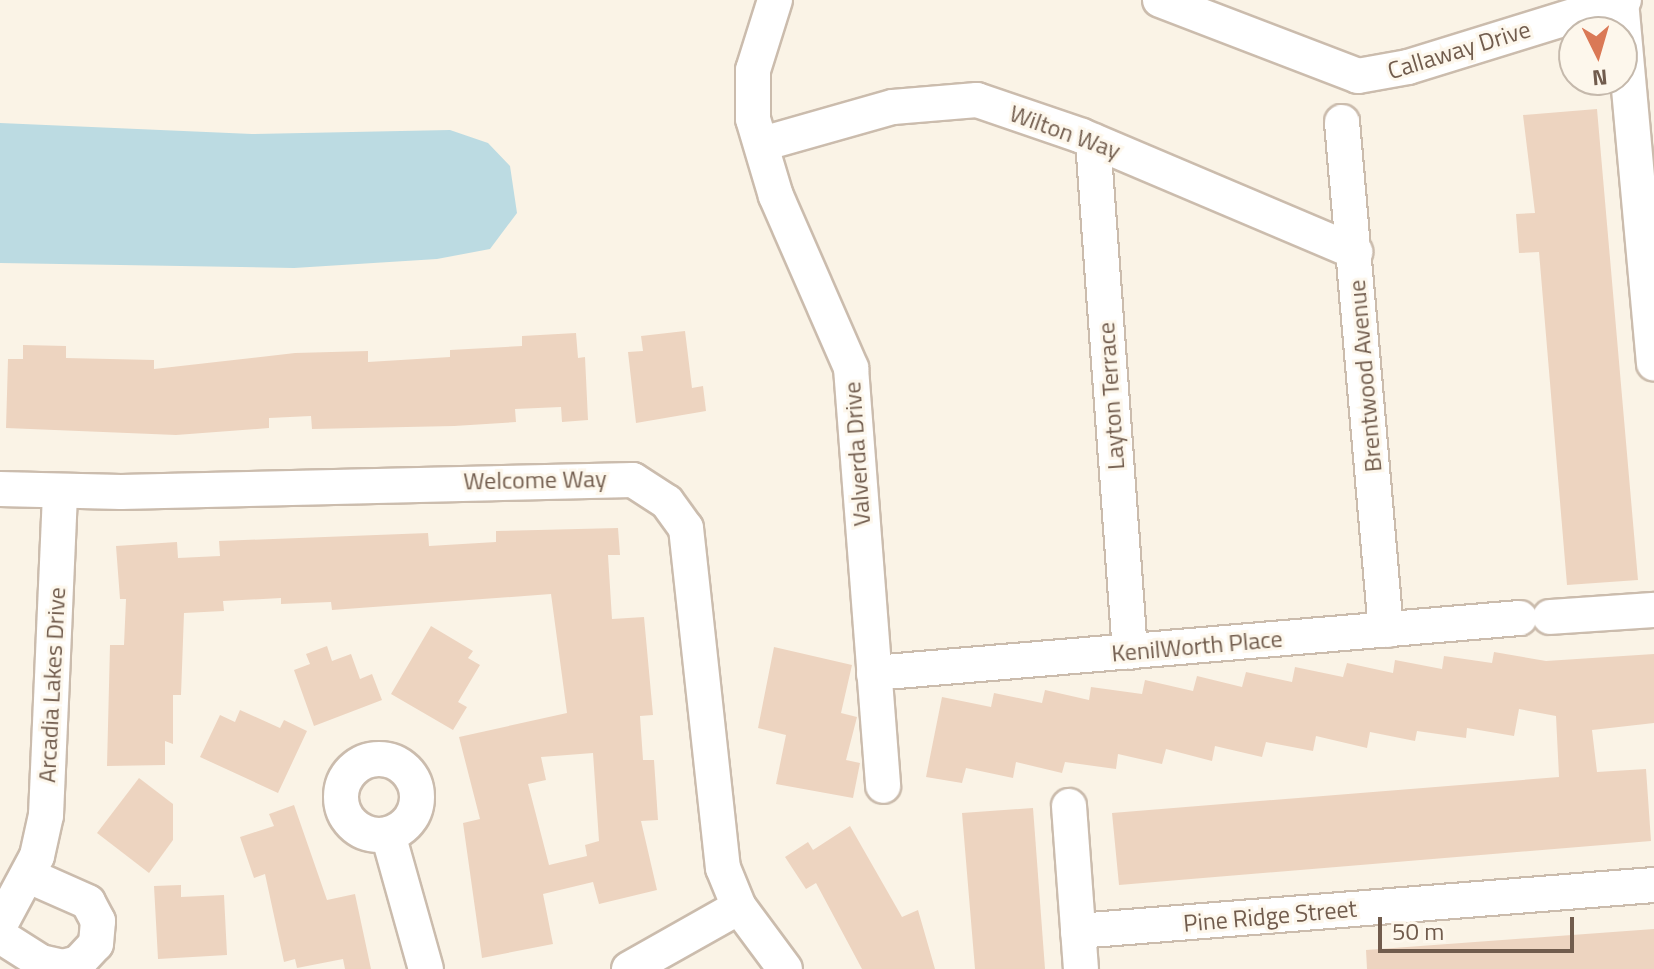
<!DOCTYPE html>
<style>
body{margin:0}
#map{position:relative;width:1654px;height:969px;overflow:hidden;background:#faf3e6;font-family:"Titillium Web",sans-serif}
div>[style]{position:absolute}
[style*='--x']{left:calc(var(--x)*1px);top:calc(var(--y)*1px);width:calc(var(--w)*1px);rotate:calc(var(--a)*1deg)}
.water>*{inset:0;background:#bcdbe2}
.building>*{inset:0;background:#edd4c0}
.roads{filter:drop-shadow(2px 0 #cbbcad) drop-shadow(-2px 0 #cbbcad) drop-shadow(0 2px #cbbcad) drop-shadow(0 -2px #cbbcad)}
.minor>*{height:34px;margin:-17px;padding:0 17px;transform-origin:17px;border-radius:17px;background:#fff}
.minor>.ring{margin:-17px;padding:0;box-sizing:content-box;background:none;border:34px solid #fff;border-radius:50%}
span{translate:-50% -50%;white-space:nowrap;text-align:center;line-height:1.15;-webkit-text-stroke:6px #fdf7ec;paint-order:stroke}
.street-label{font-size:24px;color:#715c4d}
.north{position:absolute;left:1558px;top:16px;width:80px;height:80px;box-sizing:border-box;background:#fdf7ec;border:2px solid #c5b9ac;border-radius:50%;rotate:175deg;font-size:22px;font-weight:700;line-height:32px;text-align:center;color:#715c4d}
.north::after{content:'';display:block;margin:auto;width:28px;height:36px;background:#da7956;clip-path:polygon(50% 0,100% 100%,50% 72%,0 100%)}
.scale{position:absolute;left:1378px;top:917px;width:196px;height:36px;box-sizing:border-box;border:4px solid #715c4d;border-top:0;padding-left:10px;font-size:24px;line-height:28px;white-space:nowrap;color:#715c4d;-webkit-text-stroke:6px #fdf7ec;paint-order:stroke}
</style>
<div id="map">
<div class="water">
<i style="clip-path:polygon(0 123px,252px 134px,450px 130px,488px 143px,510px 166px,517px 213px,490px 249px,437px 259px,294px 268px,0 263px)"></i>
</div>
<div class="building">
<i style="clip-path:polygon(1597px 109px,1638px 580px,1567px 585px,1539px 252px,1519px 253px,1516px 214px,1535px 213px,1523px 115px)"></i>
<i style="clip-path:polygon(685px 331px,692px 388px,703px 386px,706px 411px,636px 423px,628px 352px,643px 351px,641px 336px)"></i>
<i style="clip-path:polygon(576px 333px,578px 358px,585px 357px,588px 420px,562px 422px,561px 407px,515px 409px,516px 422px,454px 426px,312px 429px,311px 416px,269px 418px,269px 428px,176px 435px,6px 428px,8px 359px,23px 359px,23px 345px,66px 346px,66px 358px,154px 360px,154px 369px,295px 353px,368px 351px,368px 362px,450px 357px,450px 350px,522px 346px,522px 336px)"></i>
<i style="clip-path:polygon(evenodd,618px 528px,620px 555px,608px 555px,612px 619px,644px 617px,653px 715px,640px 716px,643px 760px,654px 760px,658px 820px,641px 821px,657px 890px,599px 904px,593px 882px,543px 894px,553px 944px,482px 958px,463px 823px,480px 819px,459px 737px,567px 713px,551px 594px,332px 610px,331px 602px,281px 604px,281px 598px,223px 601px,224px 611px,184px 613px,181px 695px,173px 695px,173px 744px,165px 741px,165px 765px,107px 766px,110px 645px,124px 645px,126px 599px,120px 599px,116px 546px,177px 542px,178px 558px,220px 556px,219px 541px,428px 533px,429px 546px,496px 542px,496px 531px,618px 528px,593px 753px,599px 841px,585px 845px,587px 856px,549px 865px,528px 784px,546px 780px,541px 757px,593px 753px)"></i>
<i style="clip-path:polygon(431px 626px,473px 651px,468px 658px,480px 665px,458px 702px,467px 707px,453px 730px,391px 694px)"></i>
<i style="clip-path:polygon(327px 646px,332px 661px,351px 654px,360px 679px,372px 674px,382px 700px,314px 726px,294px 670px,310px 664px,306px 654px)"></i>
<i style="clip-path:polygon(774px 647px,852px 665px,841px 713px,857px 717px,846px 760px,860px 763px,853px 798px,776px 784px,786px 735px,758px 728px)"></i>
<i style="clip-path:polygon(1494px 652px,1546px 661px,1654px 654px,1654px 723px,1592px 730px,1597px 772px,1646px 769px,1651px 841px,1119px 885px,1112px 813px,1559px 777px,1556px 716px,1519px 709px,1514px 736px,1467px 728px,1466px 738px,1417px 731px,1415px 741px,1370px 732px,1367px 748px,1316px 736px,1313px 751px,1266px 742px,1262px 757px,1215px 746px,1212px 761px,1166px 749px,1162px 764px,1118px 754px,1116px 769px,1065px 762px,1062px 773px,1016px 762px,1013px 778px,966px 768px,962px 783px,926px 777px,942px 697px,991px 707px,994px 693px,1042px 703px,1045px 690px,1089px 700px,1091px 687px,1142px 694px,1145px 680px,1193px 691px,1197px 676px,1242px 687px,1246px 672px,1292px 682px,1295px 667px,1343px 677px,1347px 663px,1393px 673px,1395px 660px,1442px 669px,1444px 656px,1492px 663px)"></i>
<i style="clip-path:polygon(240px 710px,280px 728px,284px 720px,307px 731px,278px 793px,200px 757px,220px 715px,235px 722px)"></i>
<i style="clip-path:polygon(139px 778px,173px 804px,173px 840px,149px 873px,97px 833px)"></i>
<i style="clip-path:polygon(294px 805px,327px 900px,355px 894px,371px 969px,345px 969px,343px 959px,297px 968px,295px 959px,284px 962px,265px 874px,254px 878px,240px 837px,274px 826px,269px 814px)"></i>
<i style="clip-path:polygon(1033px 808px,1045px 969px,975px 969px,962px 813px)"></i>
<i style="clip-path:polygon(850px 826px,902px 917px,918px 910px,935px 969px,862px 969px,816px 883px,806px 889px,785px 857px,808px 842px,813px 850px)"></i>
<i style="clip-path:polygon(181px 885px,181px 897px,224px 895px,227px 955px,158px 959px,154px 886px)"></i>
<i style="clip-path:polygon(1654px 929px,1654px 969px,1367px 969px,1366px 950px)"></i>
</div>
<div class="roads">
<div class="minor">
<i style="--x:775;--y:0;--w:73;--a:107.4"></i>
<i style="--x:753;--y:70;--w:49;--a:90"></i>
<i style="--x:753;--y:119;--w:80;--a:73.4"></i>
<i style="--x:776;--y:196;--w:188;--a:66.4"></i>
<i style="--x:851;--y:368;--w:419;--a:85.6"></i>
<i style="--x:1160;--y:0;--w:212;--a:21"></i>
<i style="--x:1358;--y:76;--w:51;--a:-10.2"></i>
<i style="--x:1408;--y:67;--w:226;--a:-17.2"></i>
<i style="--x:1621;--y:1;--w:364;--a:84.8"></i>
<i style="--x:1342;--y:122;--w:510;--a:85.05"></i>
<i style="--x:1093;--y:141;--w:512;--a:85.86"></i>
<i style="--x:762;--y:144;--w:136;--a:-15.8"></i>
<i style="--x:893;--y:107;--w:84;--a:-4.8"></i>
<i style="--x:977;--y:100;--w:111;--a:18.9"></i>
<i style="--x:1082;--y:136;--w:297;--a:23"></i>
<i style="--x:0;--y:489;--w:121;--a:1.4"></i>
<i style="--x:121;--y:492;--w:512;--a:-1.34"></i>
<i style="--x:633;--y:480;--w:40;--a:32.9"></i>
<i style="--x:667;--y:502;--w:32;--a:54"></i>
<i style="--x:686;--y:528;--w:342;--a:83.8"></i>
<i style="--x:723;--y:868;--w:42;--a:67.7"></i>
<i style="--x:739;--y:907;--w:77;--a:53.4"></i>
<i style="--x:1550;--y:617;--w:104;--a:-3.9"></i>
<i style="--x:874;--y:673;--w:648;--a:-4.87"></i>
<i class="ring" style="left:341px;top:759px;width:42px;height:42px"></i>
<i style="--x:1069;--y:806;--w:163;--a:85.8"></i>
<i style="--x:388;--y:834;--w:140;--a:74.3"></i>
<i style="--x:0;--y:925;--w:78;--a:-61.8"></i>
<i style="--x:37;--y:856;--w:42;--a:-77.6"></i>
<i style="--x:46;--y:815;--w:322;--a:-87.5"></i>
<i style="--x:1078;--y:931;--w:578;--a:-4.57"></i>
<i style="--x:0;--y:936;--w:49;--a:32.4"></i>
<i style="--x:41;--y:962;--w:23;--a:13"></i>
<i style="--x:63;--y:967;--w:16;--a:-15"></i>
<i style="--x:78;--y:963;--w:26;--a:-47"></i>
<i style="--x:96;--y:944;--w:23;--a:-85"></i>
<i style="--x:98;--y:921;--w:21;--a:-118"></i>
<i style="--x:88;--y:902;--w:64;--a:-156.2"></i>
<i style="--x:629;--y:969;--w:126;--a:-29.4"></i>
</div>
</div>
<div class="street-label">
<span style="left:1459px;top:50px;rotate:-17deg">Callaway Drive</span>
<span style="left:1065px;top:132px;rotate:20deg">Wilton Way</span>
<span style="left:1365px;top:376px;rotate:-95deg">Brentwood Avenue</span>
<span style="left:1111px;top:396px;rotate:-94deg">Layton Terrace</span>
<span style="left:857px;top:454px;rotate:-94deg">Valverda Drive</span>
<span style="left:535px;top:480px;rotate:-1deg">Welcome Way</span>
<span style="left:1197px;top:646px;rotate:-5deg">KenilWorth Place</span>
<span style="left:52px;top:685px;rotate:-87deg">Arcadia Lakes Drive</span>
<span style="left:1270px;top:916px;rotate:-5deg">Pine Ridge Street</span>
</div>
<div class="north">N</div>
<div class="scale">50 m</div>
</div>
